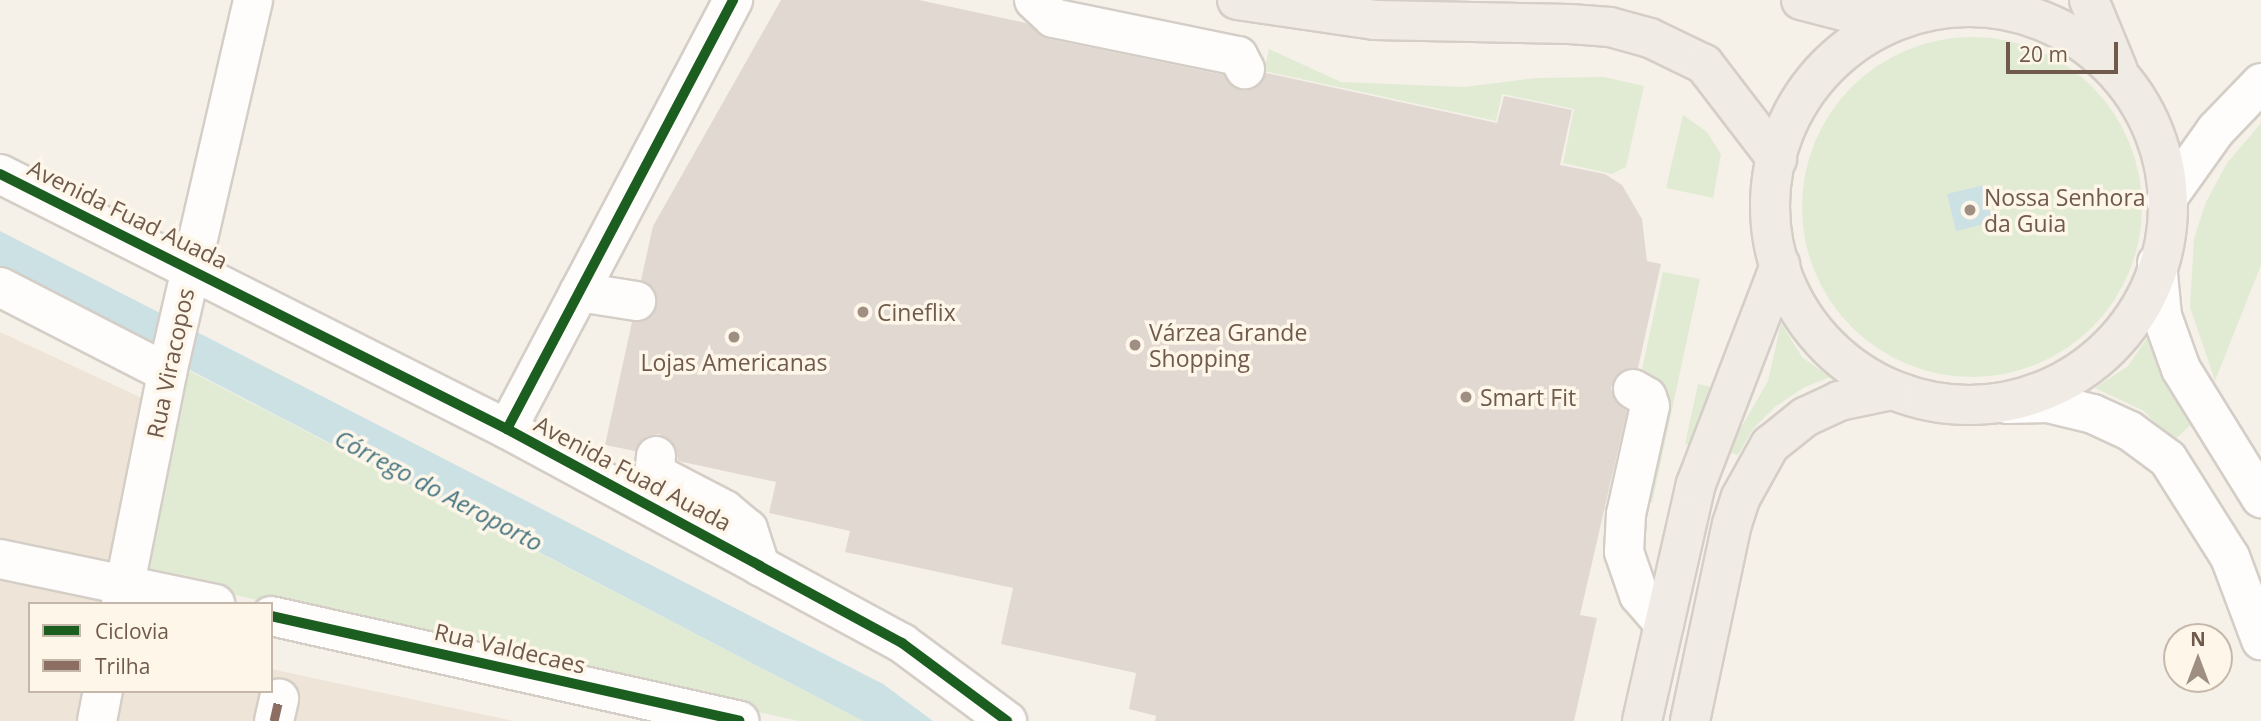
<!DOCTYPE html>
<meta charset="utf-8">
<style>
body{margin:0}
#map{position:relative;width:2261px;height:721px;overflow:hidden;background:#f5f1e9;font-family:"Open Sans",sans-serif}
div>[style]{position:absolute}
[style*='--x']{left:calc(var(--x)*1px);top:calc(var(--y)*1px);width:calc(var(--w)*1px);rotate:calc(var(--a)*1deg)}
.residential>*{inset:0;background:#eee4d7}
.green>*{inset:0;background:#e1ebd4}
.round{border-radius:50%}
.water>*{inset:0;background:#cce1e4}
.building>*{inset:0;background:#e1d9d1}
.roads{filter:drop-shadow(2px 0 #d4cec7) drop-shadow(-2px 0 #d4cec7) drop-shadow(0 2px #d4cec7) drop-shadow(0 -2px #d4cec7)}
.minor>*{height:38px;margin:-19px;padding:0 19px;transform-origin:19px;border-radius:19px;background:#fefdfc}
.major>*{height:38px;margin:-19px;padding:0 19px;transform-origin:19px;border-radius:19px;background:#f0ece5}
.major>.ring{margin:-19px;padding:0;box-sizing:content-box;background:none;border:38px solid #f0ece5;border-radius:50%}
.quiet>*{height:9px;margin-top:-4.5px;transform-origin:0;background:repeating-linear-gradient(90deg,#8d6e63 0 18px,transparent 0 27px)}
.cycleway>*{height:10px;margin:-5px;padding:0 5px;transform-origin:5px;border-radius:5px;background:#1b5e20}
.dots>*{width:19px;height:19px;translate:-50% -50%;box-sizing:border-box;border:4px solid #fdf6e9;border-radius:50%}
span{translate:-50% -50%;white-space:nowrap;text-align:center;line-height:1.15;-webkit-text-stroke:7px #fdf6e9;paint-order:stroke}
.poi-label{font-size:23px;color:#705a4c}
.left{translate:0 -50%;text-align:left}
.street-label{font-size:23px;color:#705a4c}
.water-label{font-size:24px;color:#477681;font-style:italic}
.legend{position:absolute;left:28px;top:602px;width:245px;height:91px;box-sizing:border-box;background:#fdf6e9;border:2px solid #c5b8aa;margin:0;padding:9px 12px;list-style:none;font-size:21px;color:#705a4c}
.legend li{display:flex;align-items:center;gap:14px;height:35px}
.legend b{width:35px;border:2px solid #c5b8aa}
.north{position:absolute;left:2163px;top:623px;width:70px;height:70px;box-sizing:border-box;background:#fdf6e9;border:2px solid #c5b8aa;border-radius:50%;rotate:0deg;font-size:19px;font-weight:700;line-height:28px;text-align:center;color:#705a4c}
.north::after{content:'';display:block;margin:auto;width:24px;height:32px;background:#9f8f83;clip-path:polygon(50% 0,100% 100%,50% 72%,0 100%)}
.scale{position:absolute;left:2006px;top:42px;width:112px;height:32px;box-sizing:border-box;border:4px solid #705a4c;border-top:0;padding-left:9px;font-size:21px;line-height:24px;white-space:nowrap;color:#705a4c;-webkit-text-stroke:5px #fdf6e9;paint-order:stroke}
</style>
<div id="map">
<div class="residential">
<i style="clip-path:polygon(0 332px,187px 419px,145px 604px,30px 604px,30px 691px,271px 691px,271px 669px,513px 721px,0 721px)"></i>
</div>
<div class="green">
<i class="round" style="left:1802px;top:37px;width:340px;height:340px"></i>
<i style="clip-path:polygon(1269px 49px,1341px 82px,1464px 87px,1537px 78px,1604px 77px,1644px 86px,1626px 167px,1612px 174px,1563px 163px,1574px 109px,1502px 94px,1496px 121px,1264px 71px)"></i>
<i style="clip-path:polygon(1683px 115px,1707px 132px,1721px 154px,1713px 198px,1666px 188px)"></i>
<i style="clip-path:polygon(2261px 123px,2261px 265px,2215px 381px,2190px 307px,2194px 239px,2206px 202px,2227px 163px)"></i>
<i style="clip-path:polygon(1663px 272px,1700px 279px,1652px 503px,1644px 501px,1667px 393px,1662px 381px,1642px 369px)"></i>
<i style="clip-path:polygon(1781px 323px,1802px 357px,1830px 377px,1803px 388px,1775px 407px,1753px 429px,1738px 455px,1727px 452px,1768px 381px)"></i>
<i style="clip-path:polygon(2149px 335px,2192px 424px,2172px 442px,2144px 411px,2095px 388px,2128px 366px)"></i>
<i style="clip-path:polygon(186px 369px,863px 721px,799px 721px,141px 574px)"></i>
<i style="clip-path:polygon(1698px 384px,1718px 388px,1691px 445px,1685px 444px)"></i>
</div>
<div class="water">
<i style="clip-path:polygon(1984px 185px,1993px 222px,1956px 231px,1947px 194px)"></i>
<i style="clip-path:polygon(0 231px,883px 684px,933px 721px,863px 721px,0 271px)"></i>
</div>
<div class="building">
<i style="clip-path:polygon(781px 0,919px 0,1026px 23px,1049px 39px,1224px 75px,1233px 87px,1244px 91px,1256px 88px,1266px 73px,1497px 123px,1504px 96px,1572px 110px,1560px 165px,1605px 174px,1622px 185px,1642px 219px,1647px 261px,1661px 264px,1638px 368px,1621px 371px,1611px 388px,1615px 401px,1627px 411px,1580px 615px,1597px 618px,1574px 721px,1155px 721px,1156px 716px,1129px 709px,1136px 673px,1001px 644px,1013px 588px,845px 552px,850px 531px,769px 513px,776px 482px,678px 461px,675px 446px,659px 434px,646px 437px,635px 451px,605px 445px,632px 322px,644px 321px,657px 305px,656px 293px,641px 280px,653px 226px)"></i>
</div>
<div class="roads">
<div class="minor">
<i style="--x:1034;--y:0;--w:26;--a:43"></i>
<i style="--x:1053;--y:18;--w:189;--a:11.6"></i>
<i style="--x:1238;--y:56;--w:15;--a:62"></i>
<i style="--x:0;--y:174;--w:568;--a:26.7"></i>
<i style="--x:507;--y:429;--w:288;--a:28.4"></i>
<i style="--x:760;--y:566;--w:162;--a:28.5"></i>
<i style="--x:902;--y:643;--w:131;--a:36.6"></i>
<i style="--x:2166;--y:200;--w:86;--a:-54.5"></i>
<i style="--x:2216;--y:130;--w:65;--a:-46.2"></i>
<i style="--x:2157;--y:263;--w:53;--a:84.6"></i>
<i style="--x:2162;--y:316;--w:56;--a:70.3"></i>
<i style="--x:2181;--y:369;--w:152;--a:58.2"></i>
<i style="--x:0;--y:287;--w:188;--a:27.2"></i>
<i style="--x:579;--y:292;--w:58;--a:9"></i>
<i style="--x:1633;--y:389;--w:16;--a:30"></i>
<i style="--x:1647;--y:397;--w:9;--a:72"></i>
<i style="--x:1650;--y:406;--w:111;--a:102.5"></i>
<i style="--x:1626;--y:514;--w:38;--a:93"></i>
<i style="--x:1624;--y:552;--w:46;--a:70.8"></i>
<i style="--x:1639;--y:595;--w:38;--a:49"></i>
<i style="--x:2007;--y:404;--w:41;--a:-1.4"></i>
<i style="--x:2048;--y:403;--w:46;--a:13.7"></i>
<i style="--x:2093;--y:414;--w:41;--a:24.7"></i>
<i style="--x:2130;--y:431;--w:47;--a:36.4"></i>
<i style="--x:2168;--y:459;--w:116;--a:57.7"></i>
<i style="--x:2230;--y:557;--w:89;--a:69.5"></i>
<i style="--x:507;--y:429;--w:485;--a:-62.2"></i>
<i style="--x:656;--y:456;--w:11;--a:95"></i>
<i style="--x:655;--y:467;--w:12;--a:55"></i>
<i style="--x:662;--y:477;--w:71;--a:27.6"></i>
<i style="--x:725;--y:510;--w:30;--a:40"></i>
<i style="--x:748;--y:529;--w:39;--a:72"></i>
<i style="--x:0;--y:559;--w:220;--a:11.8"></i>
<i style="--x:121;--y:604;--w:236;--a:-78.7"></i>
<i style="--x:167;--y:373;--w:383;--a:-77"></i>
<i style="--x:271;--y:616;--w:480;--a:12.6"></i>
<i style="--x:97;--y:721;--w:31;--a:-79"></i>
<i style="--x:274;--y:721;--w:23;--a:-77"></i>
</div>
<div class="major">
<i style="--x:1237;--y:0;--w:139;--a:8.2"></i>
<i style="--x:1375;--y:20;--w:195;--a:1.2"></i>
<i style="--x:1570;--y:24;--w:40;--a:4.3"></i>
<i style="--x:1610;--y:27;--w:41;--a:15.4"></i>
<i style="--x:1650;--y:38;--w:60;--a:25.7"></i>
<i style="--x:1704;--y:64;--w:120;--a:52.5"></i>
<i style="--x:1801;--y:0;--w:56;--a:14.5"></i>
<i style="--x:1855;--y:14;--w:49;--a:1.2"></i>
<i style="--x:2089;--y:0;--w:74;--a:67.6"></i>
<i class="ring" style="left:1770px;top:7px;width:360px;height:360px"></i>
<i style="--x:1642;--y:721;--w:243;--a:-77.2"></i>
<i style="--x:1696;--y:484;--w:235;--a:-69"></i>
<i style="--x:1690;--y:721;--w:201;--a:-78"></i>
<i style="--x:1732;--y:524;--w:28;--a:-72"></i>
<i style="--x:1741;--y:497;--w:60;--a:-60.9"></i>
<i style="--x:1770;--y:445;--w:45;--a:-38.7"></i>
<i style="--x:1805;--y:417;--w:38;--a:-25"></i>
<i style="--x:1839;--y:401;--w:54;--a:-11.7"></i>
</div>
</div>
<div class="quiet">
<i style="--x:274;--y:721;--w:23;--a:-77"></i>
</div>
<div class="cycleway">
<i style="--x:0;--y:174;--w:568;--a:26.7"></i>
<i style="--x:507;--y:429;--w:288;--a:28.4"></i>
<i style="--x:760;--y:566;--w:162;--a:28.5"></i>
<i style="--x:902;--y:643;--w:131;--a:36.6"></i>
<i style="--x:507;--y:429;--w:485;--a:-62.2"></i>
<i style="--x:271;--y:616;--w:480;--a:12.6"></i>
</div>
<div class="dots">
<i style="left:1970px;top:210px;background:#9f8f83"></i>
<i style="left:863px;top:312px;background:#9f8f83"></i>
<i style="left:734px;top:337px;background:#9f8f83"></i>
<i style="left:1135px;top:345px;background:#9f8f83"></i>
<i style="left:1466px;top:397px;background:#9f8f83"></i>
</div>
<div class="poi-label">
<span class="left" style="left:1984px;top:210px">Nossa Senhora<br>da Guia</span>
<span class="left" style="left:877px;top:312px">Cineflix</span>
<span class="left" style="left:1149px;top:345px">Várzea Grande<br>Shopping</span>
<span style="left:734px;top:362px">Lojas Americanas</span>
<span class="left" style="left:1480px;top:397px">Smart Fit</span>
</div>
<div class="street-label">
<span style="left:128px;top:214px;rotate:26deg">Avenida Fuad Auada</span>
<span style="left:170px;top:363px;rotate:-78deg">Rua Viracopos</span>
<span style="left:633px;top:473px;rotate:28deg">Avenida Fuad Auada</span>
<span style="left:510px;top:648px;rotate:13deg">Rua Valdecaes</span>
</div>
<div class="water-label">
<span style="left:439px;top:490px;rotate:28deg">Córrego do Aeroporto</span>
</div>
<ul class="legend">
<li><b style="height:9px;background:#1b5e20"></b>Ciclovia</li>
<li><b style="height:9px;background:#8d6e63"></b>Trilha</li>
</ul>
<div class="north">N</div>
<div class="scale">20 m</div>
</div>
